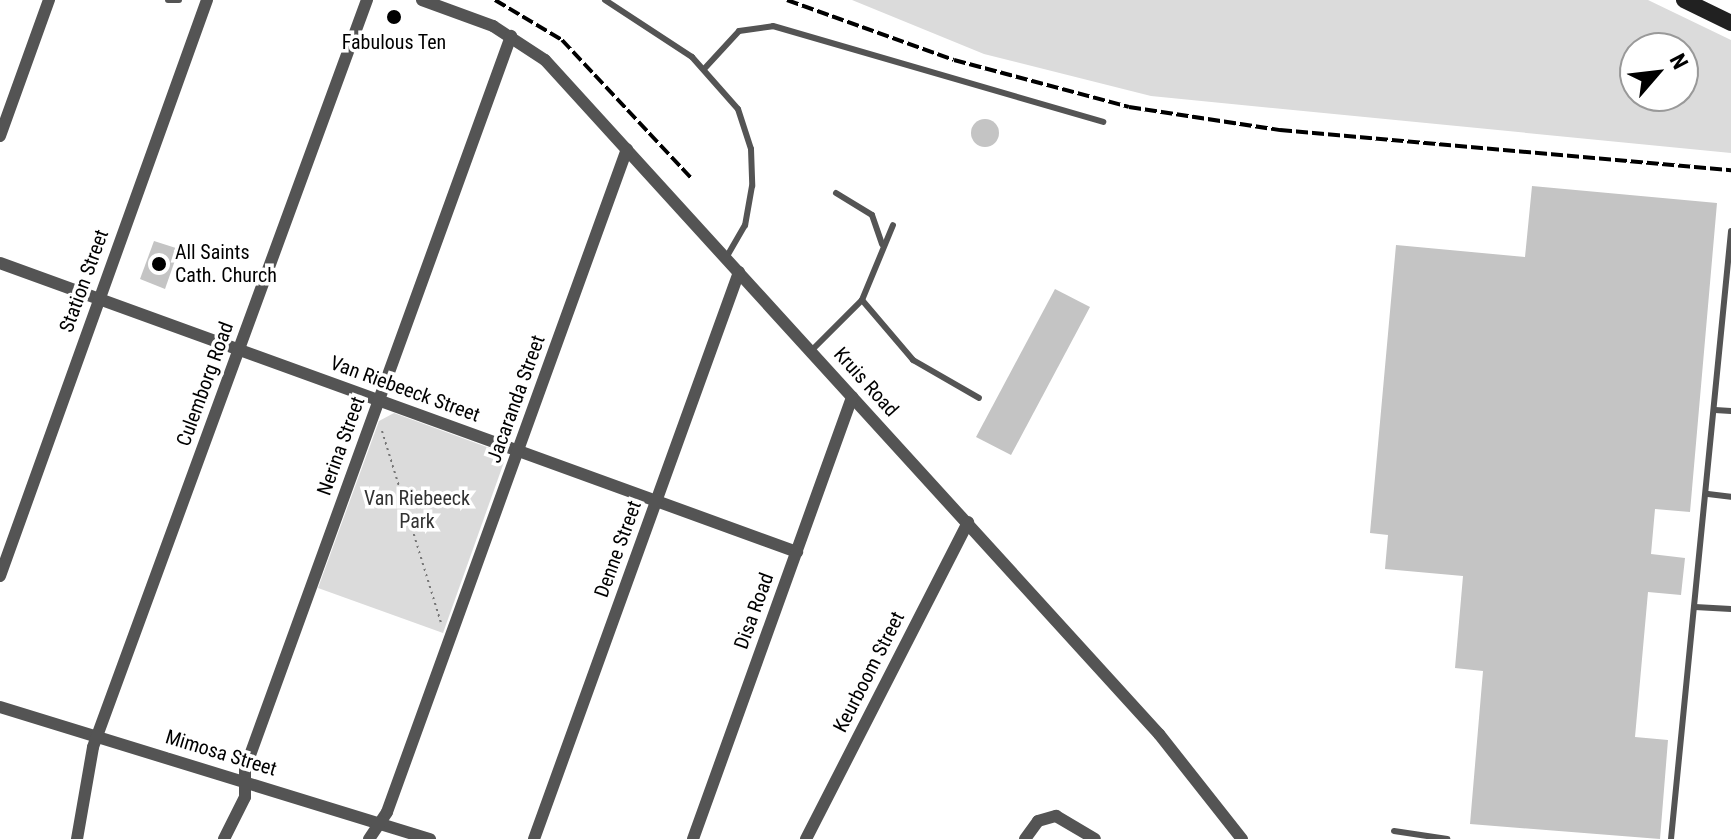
<!DOCTYPE html>
<style>
body{margin:0}
#map{position:relative;width:1731px;height:839px;overflow:hidden;background:#fff;font-family:"Roboto Condensed",sans-serif}
div>[style]{position:absolute}
[style*='--x']{left:calc(var(--x)*1px);top:calc(var(--y)*1px);width:calc(var(--w)*1px);rotate:calc(var(--a)*1deg)}
.green>*{inset:0;background:#dbdbdb}
.building>*{inset:0;background:#c4c4c4}
.round{border-radius:50%}
.path>*{height:2px;margin-top:-1px;transform-origin:0;background:repeating-linear-gradient(90deg,#767676 0 2px,transparent 0 6px)}
.service>*{height:6px;margin:-3px;padding:0 3px;transform-origin:3px;border-radius:3px;background:#545454}
.minor>*{height:12px;margin:-6px;padding:0 6px;transform-origin:6px;border-radius:6px;background:#545454}
.secondary>*{height:16px;margin:-8px;padding:0 8px;transform-origin:8px;border-radius:8px;background:#212121}
.rail>*{height:4px;margin-top:-2px;transform-origin:0;background:repeating-linear-gradient(90deg,#000 0 12px,transparent 0 16px)}
.dots>*{width:22px;height:22px;translate:-50% -50%;box-sizing:border-box;border:4px solid #fff;border-radius:50%}
span{translate:-50% -50%;white-space:nowrap;text-align:center;line-height:1.15;-webkit-text-stroke:7px #fff;paint-order:stroke}
.poi-label{font-size:20px;color:#000}
.left{translate:0 -50%;text-align:left}
.street-label{font-size:20px;color:#000}
.park-label{font-size:20px;color:#323232}
.north{position:absolute;left:1619px;top:32px;width:80px;height:80px;box-sizing:border-box;background:#fff;border:2px solid #999;border-radius:50%;rotate:62deg;font-size:22px;font-weight:700;line-height:32px;text-align:center;color:#000}
.north::after{content:'';display:block;margin:auto;width:28px;height:36px;background:#000;clip-path:polygon(50% 0,100% 100%,50% 72%,0 100%)}
</style>
<div id="map">
<div class="green">
<i style="clip-path:polygon(evenodd,852px 0,1648px 0,1731px 40px,1731px 153px,1151px 96px,984px 54px,852px 0,1683px 48px,1683px 96px,1635px 96px,1635px 48px,1683px 48px)"></i>
<i style="clip-path:polygon(394px 413px,495px 450px,504px 462px,443px 633px,318px 588px,379px 421px)"></i>
</div>
<div class="building">
<i class="round" style="left:971px;top:119px;width:28px;height:28px"></i>
<i style="clip-path:polygon(1532px 186px,1717px 203px,1690px 512px,1655px 509px,1651px 554px,1685px 558px,1681px 595px,1648px 592px,1635px 737px,1668px 740px,1660px 839px,1470px 824px,1483px 671px,1455px 668px,1463px 576px,1385px 569px,1388px 535px,1370px 533px,1396px 245px,1525px 257px)"></i>
<i style="clip-path:polygon(154px 241px,179px 249px,165px 289px,140px 279px)"></i>
<i style="clip-path:polygon(1055px 289px,1090px 307px,1011px 455px,976px 437px)"></i>
</div>
<div class="path">
<i style="--x:382;--y:431;--w:201;--a:72.9"></i>
</div>
<div class="service">
<i style="--x:168;--y:0;--w:11;--a:0"></i>
<i style="--x:605;--y:0;--w:104;--a:33.2"></i>
<i style="--x:692;--y:57;--w:69;--a:48.5"></i>
<i style="--x:738;--y:109;--w:42;--a:72"></i>
<i style="--x:751;--y:149;--w:37;--a:88"></i>
<i style="--x:752;--y:186;--w:40;--a:100"></i>
<i style="--x:745;--y:225;--w:38;--a:120"></i>
<i style="--x:705;--y:68;--w:50;--a:-47.4"></i>
<i style="--x:739;--y:31;--w:34;--a:-8"></i>
<i style="--x:773;--y:26;--w:344;--a:16.2"></i>
<i style="--x:836;--y:193;--w:42;--a:31.4"></i>
<i style="--x:872;--y:215;--w:31;--a:71"></i>
<i style="--x:862;--y:300;--w:79;--a:49.6"></i>
<i style="--x:913;--y:360;--w:76;--a:29.9"></i>
<i style="--x:811;--y:351;--w:72;--a:-45"></i>
<i style="--x:862;--y:300;--w:81;--a:-67.5"></i>
<i style="--x:1715;--y:410;--w:16;--a:4"></i>
<i style="--x:1708;--y:494;--w:23;--a:7"></i>
<i style="--x:1695;--y:607;--w:36;--a:3"></i>
<i style="--x:1394;--y:831;--w:54;--a:8.6"></i>
<i style="--x:1671;--y:839;--w:611;--a:-84.36"></i>
</div>
<div class="minor">
<i style="--x:422;--y:0;--w:76;--a:20.1"></i>
<i style="--x:493;--y:26;--w:62;--a:33.2"></i>
<i style="--x:545;--y:60;--w:912;--a:47.67"></i>
<i style="--x:1159;--y:734;--w:134;--a:51.7"></i>
<i style="--x:0;--y:136;--w:145;--a:-70.2"></i>
<i style="--x:0;--y:263;--w:848;--a:19.93"></i>
<i style="--x:0;--y:576;--w:612;--a:-70.23"></i>
<i style="--x:0;--y:707;--w:450;--a:17.1"></i>
<i style="--x:77;--y:839;--w:93;--a:-80.1"></i>
<i style="--x:93;--y:747;--w:796;--a:-69.86"></i>
<i style="--x:224;--y:839;--w:47;--a:-63.4"></i>
<i style="--x:245;--y:797;--w:28;--a:-90"></i>
<i style="--x:245;--y:769;--w:780;--a:-70.05"></i>
<i style="--x:369;--y:839;--w:32;--a:-56"></i>
<i style="--x:387;--y:812;--w:705;--a:-70.1"></i>
<i style="--x:534;--y:839;--w:603;--a:-70.12"></i>
<i style="--x:693;--y:839;--w:470;--a:-70.2"></i>
<i style="--x:806;--y:839;--w:356;--a:-62.9"></i>
<i style="--x:1025;--y:839;--w:22;--a:-54"></i>
<i style="--x:1038;--y:821;--w:19;--a:-16"></i>
<i style="--x:1056;--y:816;--w:45;--a:30.5"></i>
</div>
<div class="secondary">
<i style="--x:1684;--y:0;--w:52;--a:26.1"></i>
</div>
<div class="rail">
<i style="--x:495;--y:0;--w:78;--a:30.8"></i>
<i style="--x:562;--y:40;--w:189;--a:46.9"></i>
<i style="--x:787;--y:0;--w:177;--a:19.8"></i>
<i style="--x:954;--y:60;--w:181;--a:15"></i>
<i style="--x:1129;--y:107;--w:153;--a:8.7"></i>
<i style="--x:1280;--y:130;--w:453;--a:5.1"></i>
</div>
<div class="dots">
<i style="left:394px;top:17px;background:#000"></i>
<i style="left:159px;top:264px;background:#000"></i>
</div>
<div class="poi-label">
<span style="left:394px;top:42px">Fabulous Ten</span>
<span class="left" style="left:175px;top:264px">All Saints<br>Cath. Church</span>
</div>
<div class="street-label">
<span style="left:84px;top:281px;rotate:-70deg">Station Street</span>
<span style="left:866px;top:382px;rotate:48deg">Kruis Road</span>
<span style="left:205px;top:384px;rotate:-70deg">Culemborg Road</span>
<span style="left:405px;top:389px;rotate:20deg">Van Riebeeck Street</span>
<span style="left:516px;top:399px;rotate:-70deg">Jacaranda Street</span>
<span style="left:341px;top:446px;rotate:-70deg">Nerina Street</span>
<span style="left:618px;top:549px;rotate:-70deg">Denne Street</span>
<span style="left:754px;top:611px;rotate:-70deg">Disa Road</span>
<span style="left:869px;top:672px;rotate:-63deg">Keurboom Street</span>
<span style="left:221px;top:753px;rotate:17deg">Mimosa Street</span>
</div>
<div class="park-label">
<span style="left:417px;top:510px">Van Riebeeck<br>Park</span>
</div>
<div class="north">N</div>
</div>
